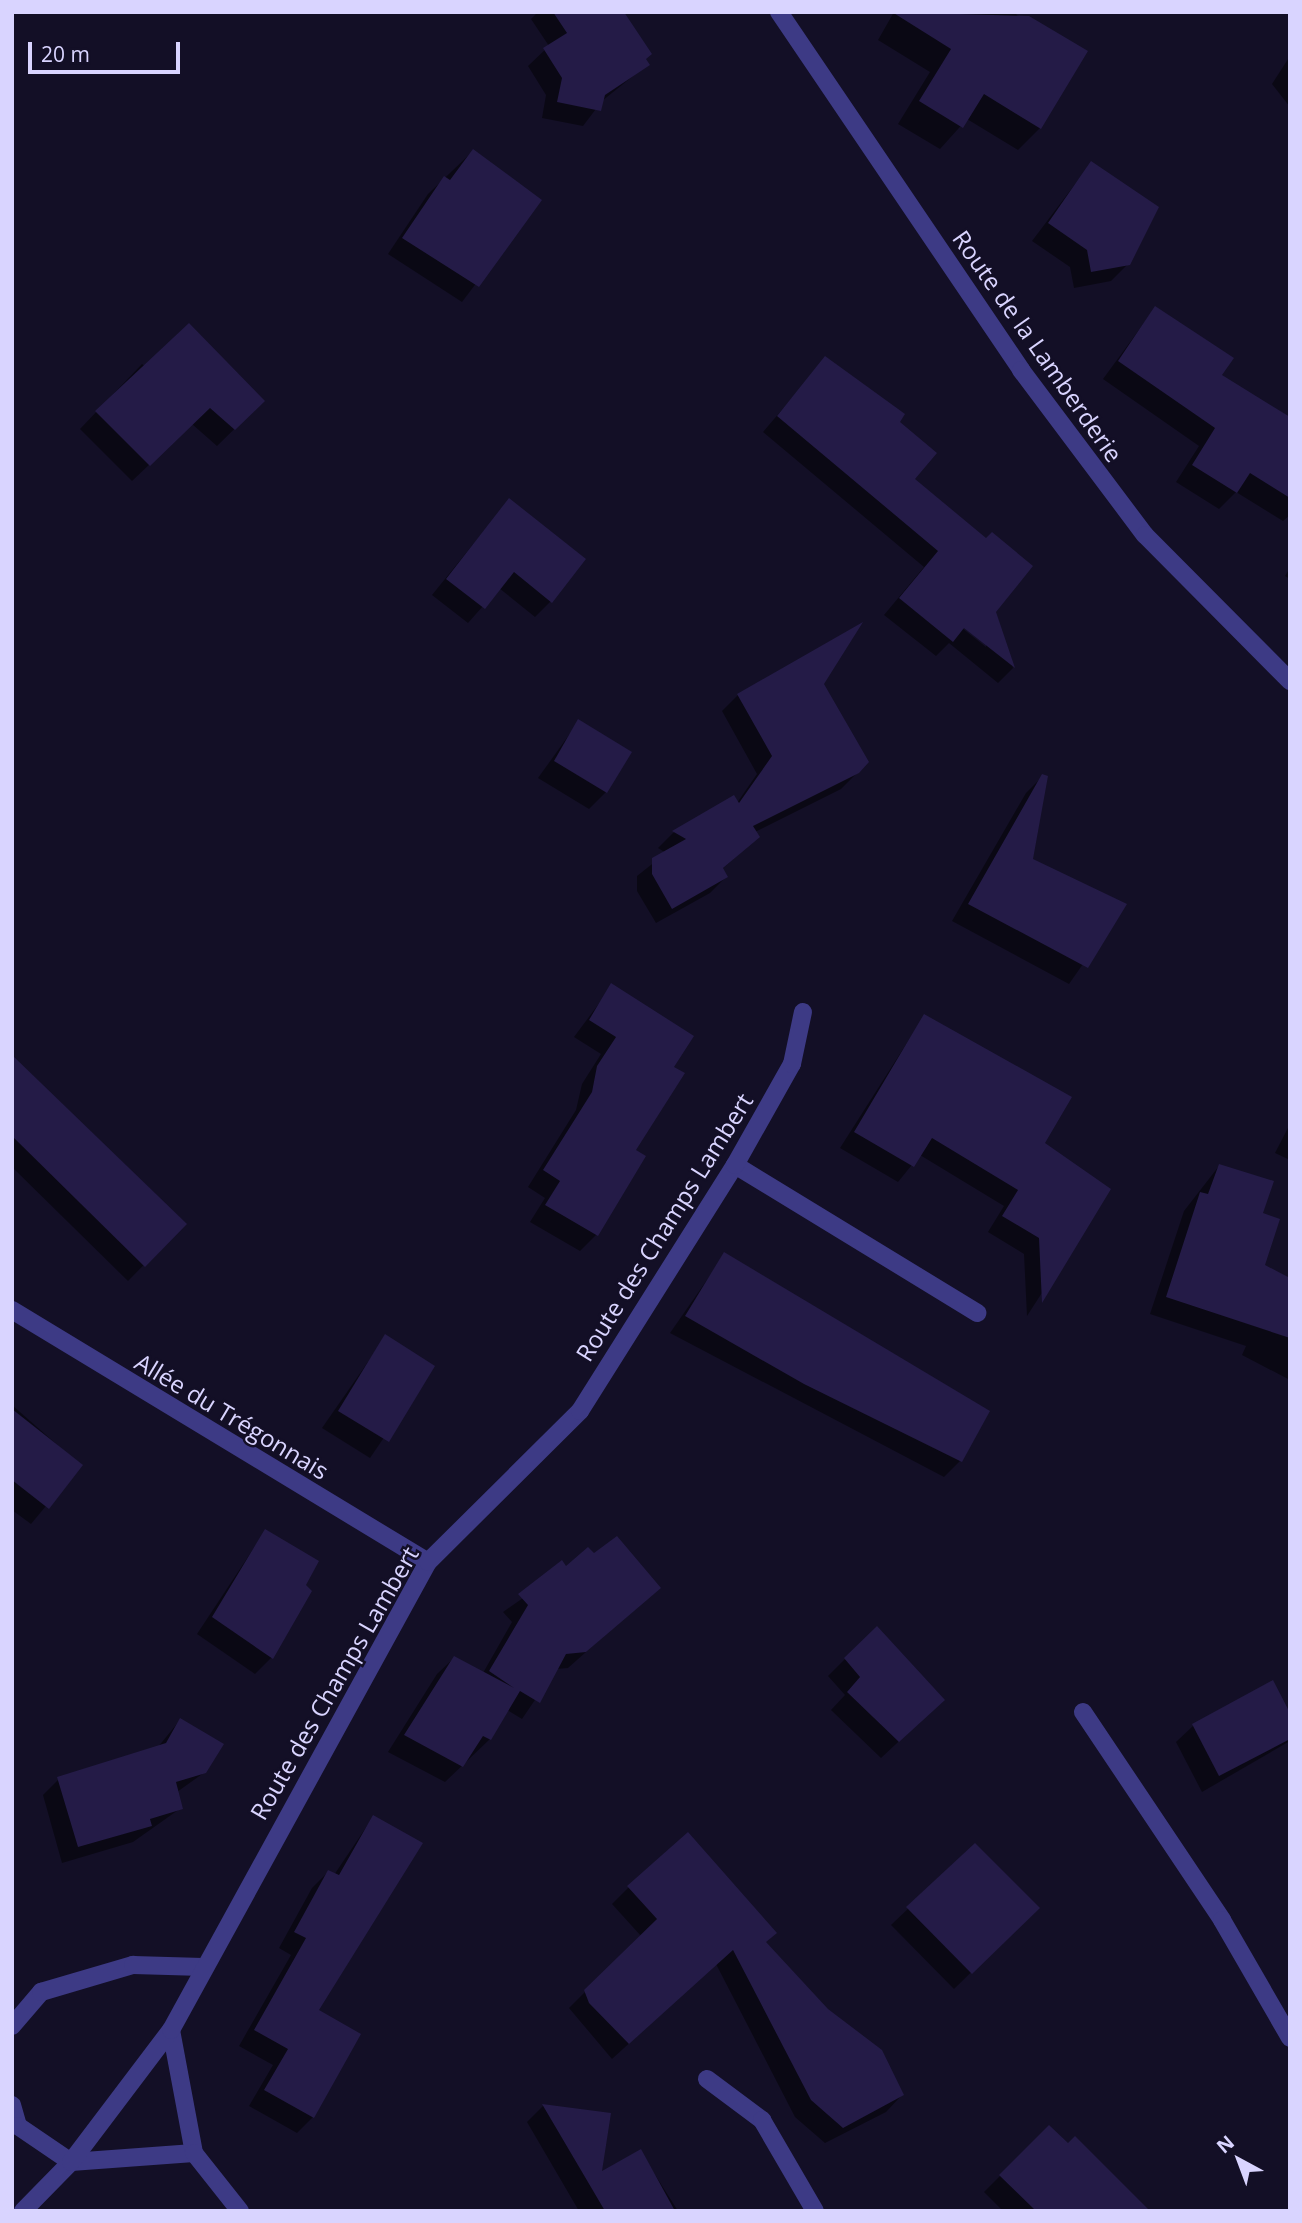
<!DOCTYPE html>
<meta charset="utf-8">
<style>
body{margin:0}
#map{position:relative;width:1302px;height:2223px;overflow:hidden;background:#130f26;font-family:"Open Sans",sans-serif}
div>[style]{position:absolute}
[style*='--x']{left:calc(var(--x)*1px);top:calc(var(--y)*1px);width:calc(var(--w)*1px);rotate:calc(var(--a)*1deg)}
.shadow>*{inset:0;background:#0007}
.building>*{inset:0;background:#241b47}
.service>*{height:18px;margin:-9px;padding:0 9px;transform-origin:9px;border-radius:9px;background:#3d3a85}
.minor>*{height:18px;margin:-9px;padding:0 9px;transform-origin:9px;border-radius:9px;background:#3d3a85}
span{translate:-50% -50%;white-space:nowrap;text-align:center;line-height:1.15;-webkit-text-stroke:5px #130f26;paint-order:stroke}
.street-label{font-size:24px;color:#d9d4ff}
.frame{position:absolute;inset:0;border:14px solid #d9d4ff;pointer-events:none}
.north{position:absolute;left:1204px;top:2125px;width:70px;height:70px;-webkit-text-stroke:5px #130f26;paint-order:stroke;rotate:319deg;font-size:19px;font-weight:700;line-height:28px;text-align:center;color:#d9d4ff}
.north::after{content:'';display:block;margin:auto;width:24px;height:32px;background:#d9d4ff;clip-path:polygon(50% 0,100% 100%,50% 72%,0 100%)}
.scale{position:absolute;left:28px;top:42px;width:152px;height:32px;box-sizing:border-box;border:4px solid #d9d4ff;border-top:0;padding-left:9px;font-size:21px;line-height:24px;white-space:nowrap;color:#d9d4ff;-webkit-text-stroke:5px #130f26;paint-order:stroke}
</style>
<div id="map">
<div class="shadow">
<i style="clip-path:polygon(538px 12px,617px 12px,648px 64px,602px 101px,583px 126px,542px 118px,546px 95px,528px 66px,549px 46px,531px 19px)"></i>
<i style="clip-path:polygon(894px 12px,1012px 12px,1085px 52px,1040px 128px,1018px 150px,967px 119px,940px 149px,898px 124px,930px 72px,878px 40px)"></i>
<i style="clip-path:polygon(1290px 56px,1290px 107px,1272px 84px)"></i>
<i style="clip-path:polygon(473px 151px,539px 200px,462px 302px,388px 254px,428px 194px)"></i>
<i style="clip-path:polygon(1091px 163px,1128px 264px,1111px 281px,1074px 288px,1070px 267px,1032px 241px)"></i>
<i style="clip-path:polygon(1155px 308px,1220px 376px,1290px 419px,1290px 515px,1283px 521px,1236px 492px,1219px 509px,1176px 482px,1199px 446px,1103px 379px)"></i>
<i style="clip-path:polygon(evenodd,826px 358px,897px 422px,913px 479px,994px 611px,1013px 668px,998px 683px,949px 643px,936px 656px,884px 615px,924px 567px,763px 432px,826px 358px,959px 621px,986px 643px,986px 647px,957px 624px,959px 621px)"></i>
<i style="clip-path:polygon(142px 364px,147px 368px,263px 401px,217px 446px,192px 424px,132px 481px,80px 429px)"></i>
<i style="clip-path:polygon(509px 500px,551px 601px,535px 617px,499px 588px,468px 623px,432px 595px)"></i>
<i style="clip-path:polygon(1290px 568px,1290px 579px,1285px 576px)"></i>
<i style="clip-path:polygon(822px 684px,858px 772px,841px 789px,755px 832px,758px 837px,721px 870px,726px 877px,710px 893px,656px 923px,637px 891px,637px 876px,666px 853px,658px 848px,673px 833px,734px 797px,737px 803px,757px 774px,722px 711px,738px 695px)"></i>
<i style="clip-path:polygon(579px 721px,606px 792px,589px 809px,538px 778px)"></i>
<i style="clip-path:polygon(1043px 776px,1031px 860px,1125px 904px,1069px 984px,952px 921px,1026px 793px)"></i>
<i style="clip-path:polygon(612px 986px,672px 1067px,596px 1235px,580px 1251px,530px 1222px,545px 1198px,528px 1187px,576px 1110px,582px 1084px,601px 1054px,574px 1037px)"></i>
<i style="clip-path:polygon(924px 1016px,1043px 1143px,1109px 1189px,1027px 1316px,1024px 1254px,988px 1232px,1004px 1206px,920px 1155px,898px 1182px,840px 1148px)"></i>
<i style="clip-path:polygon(12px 1056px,184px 1224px,128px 1281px,12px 1167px)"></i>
<i style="clip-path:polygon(1290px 1124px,1290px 1160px,1275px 1153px)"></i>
<i style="clip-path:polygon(1219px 1166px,1263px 1266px,1290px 1280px,1290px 1380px,1242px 1355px,1246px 1346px,1150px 1314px,1184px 1211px)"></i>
<i style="clip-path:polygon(725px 1254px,960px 1461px,944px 1477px,670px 1333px)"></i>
<i style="clip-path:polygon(386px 1336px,432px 1367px,370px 1458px,322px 1428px)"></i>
<i style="clip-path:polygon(12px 1405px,80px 1465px,31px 1524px,12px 1510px)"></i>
<i style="clip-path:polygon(265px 1531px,271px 1658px,255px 1674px,197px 1634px)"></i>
<i style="clip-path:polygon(566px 1568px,658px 1588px,568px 1668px,556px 1669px,522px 1719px,507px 1710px,490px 1739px,445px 1782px,388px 1752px,437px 1674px,454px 1658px,483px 1673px,512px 1622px,503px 1612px)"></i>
<i style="clip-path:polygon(845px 1659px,926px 1716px,881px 1758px,831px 1710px,845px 1695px,828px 1676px)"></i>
<i style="clip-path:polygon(1272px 1682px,1290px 1717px,1290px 1741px,1202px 1792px,1176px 1742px,1193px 1726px)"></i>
<i style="clip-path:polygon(180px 1720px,205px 1772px,177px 1792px,181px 1808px,133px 1842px,62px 1863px,43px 1795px,59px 1779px,158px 1747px)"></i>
<i style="clip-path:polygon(373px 1817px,421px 1844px,317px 2011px,313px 2117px,297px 2133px,249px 2106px,273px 2065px,239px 2046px,291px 1955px,279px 1948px,312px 1888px,328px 1872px,334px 1875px)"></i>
<i style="clip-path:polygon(975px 1845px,1037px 1908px,954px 1989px,891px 1925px)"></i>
<i style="clip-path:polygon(629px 1887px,764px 1943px,902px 2095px,886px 2112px,825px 2143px,795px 2117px,716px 1964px,612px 2059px,569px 2008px,641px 1936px,612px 1904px)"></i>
<i style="clip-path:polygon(543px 2106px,609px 2115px,599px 2174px,640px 2151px,678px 2211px,579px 2211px,527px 2122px)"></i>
<i style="clip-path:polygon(1049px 2127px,1130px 2211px,1003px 2211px,984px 2192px)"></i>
</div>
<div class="building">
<i style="clip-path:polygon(553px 12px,624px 12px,652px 54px,646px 59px,650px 65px,605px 95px,601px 111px,557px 102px,562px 78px,543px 48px,567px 33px)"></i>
<i style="clip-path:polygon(892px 12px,1029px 16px,1088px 51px,1041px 129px,984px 94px,963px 128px,919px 101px,951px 49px)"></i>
<i style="clip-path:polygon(473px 149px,542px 200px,479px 287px,402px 238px,444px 176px,450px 180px)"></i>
<i style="clip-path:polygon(1091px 161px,1159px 207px,1130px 265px,1091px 272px,1087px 250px,1048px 223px)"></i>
<i style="clip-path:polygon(1155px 306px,1234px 358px,1222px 375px,1290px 417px,1290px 498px,1250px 473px,1237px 493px,1192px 465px,1215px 428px,1118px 361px)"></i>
<i style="clip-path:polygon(189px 323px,265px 401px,235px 430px,210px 408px,150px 466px,95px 411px)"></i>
<i style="clip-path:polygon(825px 356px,905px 414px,900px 422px,937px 453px,915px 479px,986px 538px,992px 532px,1033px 566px,996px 612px,1015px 668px,964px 628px,953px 642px,899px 598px,938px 551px,777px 416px)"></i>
<i style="clip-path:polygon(509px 498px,586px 559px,552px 603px,514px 572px,485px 609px,446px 579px)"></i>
<i style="clip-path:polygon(863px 622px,824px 684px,869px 762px,859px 773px,753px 826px,760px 837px,723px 868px,728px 877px,672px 909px,652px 874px,652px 858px,686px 839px,672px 831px,734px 795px,739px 803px,772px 756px,737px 694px)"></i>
<i style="clip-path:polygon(578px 719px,632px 752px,607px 793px,554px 761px)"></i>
<i style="clip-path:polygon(1042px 774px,1048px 776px,1033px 859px,1127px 904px,1088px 968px,968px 904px)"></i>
<i style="clip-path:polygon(611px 983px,694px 1036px,674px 1067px,685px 1073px,636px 1150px,646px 1156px,598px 1236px,545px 1205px,560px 1181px,543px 1170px,592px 1092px,597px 1066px,616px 1037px,589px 1020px)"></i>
<i style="clip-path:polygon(924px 1014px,1072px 1097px,1045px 1143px,1111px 1189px,1042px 1303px,1039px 1238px,1002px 1216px,1018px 1190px,932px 1138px,914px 1167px,854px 1132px)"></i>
<i style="clip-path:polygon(12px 1055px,187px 1224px,145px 1267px,12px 1136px)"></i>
<i style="clip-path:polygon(1219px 1164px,1274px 1181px,1263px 1213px,1280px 1219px,1265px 1265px,1290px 1278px,1290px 1338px,1166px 1297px,1200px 1192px,1208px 1194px)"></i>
<i style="clip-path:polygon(724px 1252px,990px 1411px,962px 1462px,804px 1384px,685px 1316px)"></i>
<i style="clip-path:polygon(385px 1334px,435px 1366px,389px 1442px,338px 1411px)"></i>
<i style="clip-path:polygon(12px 1409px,83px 1465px,49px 1509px,12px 1480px)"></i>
<i style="clip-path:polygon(265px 1529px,319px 1561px,306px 1585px,312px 1591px,273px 1659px,212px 1617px)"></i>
<i style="clip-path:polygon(617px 1536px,661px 1588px,586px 1652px,566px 1654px,540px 1703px,520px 1691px,491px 1740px,483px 1736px,463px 1767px,404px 1735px,454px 1656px,514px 1688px,489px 1671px,528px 1605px,518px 1594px,562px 1560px,566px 1566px,588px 1547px,594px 1553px)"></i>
<i style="clip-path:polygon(877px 1626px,945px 1700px,899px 1742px,847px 1692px,860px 1677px,844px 1658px)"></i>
<i style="clip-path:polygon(1273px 1680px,1290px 1713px,1290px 1739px,1219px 1776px,1192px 1724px)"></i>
<i style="clip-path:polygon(180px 1718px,224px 1744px,206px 1773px,176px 1782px,183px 1809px,150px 1819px,152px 1826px,78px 1847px,57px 1777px,166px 1743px)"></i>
<i style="clip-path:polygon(373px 1815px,423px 1843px,319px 2010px,361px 2034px,314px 2118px,264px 2090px,288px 2049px,254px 2030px,306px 1938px,294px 1932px,328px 1870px,339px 1875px)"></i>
<i style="clip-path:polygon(688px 1832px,777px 1933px,766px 1942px,828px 2009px,882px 2050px,904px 2095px,843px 2128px,811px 2100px,733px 1950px,629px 2044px,589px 2003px,584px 1990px,657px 1919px,627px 1886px)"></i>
<i style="clip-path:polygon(975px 1843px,1040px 1908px,972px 1974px,906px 1907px)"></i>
<i style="clip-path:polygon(542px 2104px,611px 2113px,602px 2171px,641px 2149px,675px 2211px,605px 2211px)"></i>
<i style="clip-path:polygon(1049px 2125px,1068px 2143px,1075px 2136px,1150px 2211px,1036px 2211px,999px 2175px)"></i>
</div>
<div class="service">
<i style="--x:735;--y:1165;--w:284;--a:31.4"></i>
<i style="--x:12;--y:2026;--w:45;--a:-49.5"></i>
<i style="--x:41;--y:1992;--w:96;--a:-16.4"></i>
<i style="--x:133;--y:1965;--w:70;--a:1.6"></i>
<i style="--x:12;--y:2105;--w:22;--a:74"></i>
<i style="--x:18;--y:2126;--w:64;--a:34.2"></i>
<i style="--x:71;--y:2162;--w:123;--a:-4.2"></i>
<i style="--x:194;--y:2153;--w:125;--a:-100.6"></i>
<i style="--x:194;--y:2153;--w:74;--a:51.6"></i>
</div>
<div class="minor">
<i style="--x:779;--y:12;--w:432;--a:55.9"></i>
<i style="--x:1021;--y:370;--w:206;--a:53.1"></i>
<i style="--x:1145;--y:535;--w:206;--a:45.2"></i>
<i style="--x:12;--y:1310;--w:486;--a:31.2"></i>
<i style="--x:1083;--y:1712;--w:250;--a:56.2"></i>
<i style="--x:1222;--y:1920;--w:136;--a:60"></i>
<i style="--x:707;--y:2079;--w:69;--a:36.7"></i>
<i style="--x:762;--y:2120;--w:105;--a:59.8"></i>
<i style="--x:23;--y:2211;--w:69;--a:-45.6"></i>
<i style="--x:71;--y:2162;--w:166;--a:-52.9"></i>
<i style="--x:171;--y:2030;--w:534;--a:-61.23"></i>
<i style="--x:428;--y:1562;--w:214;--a:-44.8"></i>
<i style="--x:580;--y:1411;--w:291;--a:-57.8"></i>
<i style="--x:735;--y:1165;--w:116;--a:-60.6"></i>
<i style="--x:792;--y:1064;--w:53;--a:-78.1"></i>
</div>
<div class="street-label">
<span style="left:1038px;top:346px;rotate:55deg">Route de la Lamberderie</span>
<span style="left:664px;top:1227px;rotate:-58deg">Route des Champs Lambert</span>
<span style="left:232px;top:1416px;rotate:31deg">Allée du Trégonnais</span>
<span style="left:334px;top:1683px;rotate:-60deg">Route des Champs Lambert</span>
</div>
<div class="frame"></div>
<div class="north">N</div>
<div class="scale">20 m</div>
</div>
